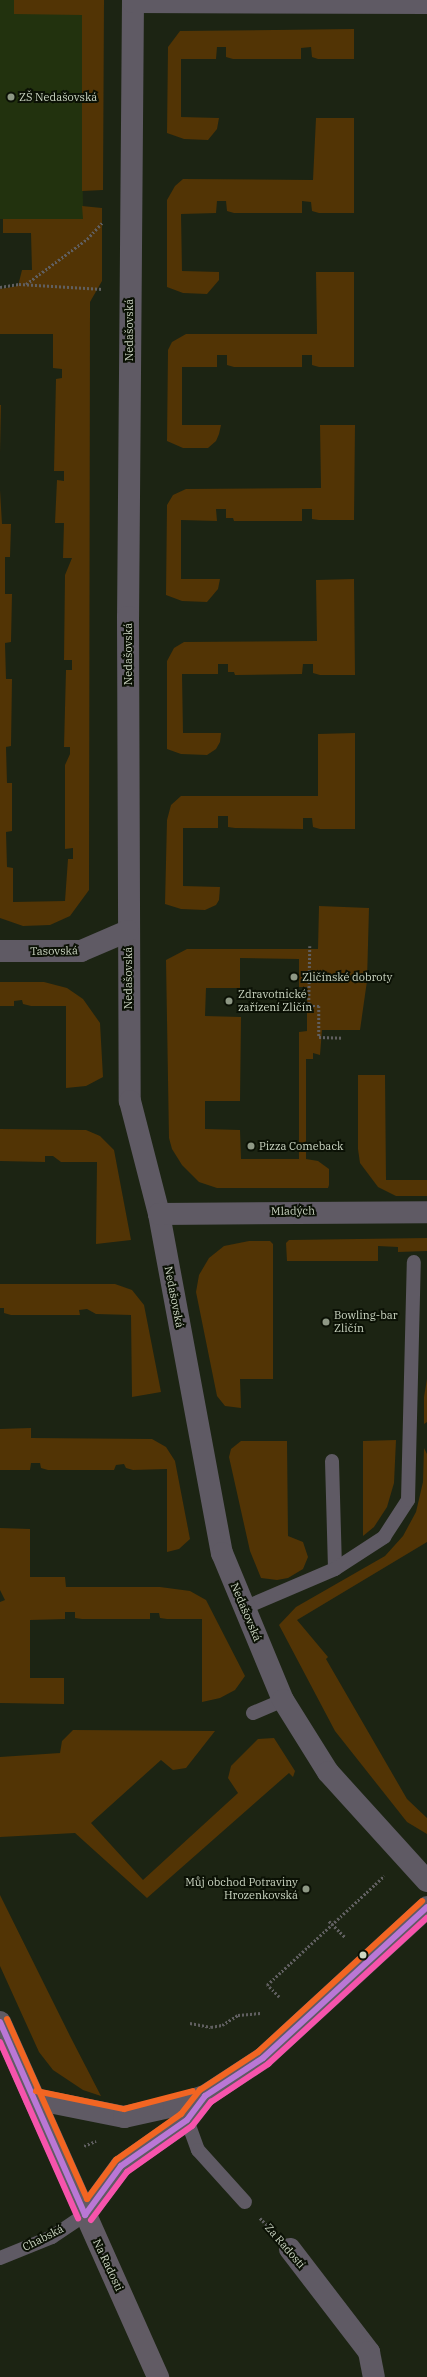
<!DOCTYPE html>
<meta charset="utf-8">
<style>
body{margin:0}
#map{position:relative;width:427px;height:2377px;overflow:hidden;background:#1c2413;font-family:"IBM Plex Serif",serif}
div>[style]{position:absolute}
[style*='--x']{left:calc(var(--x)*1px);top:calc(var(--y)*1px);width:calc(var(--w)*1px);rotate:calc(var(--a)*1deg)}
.built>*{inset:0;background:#22320e}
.green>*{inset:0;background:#523405}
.path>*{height:2.5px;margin-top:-1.25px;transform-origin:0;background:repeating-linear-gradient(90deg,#605f60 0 2px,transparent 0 4px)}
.service>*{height:14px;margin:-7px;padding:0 7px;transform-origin:7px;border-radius:7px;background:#5f5a64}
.minor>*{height:22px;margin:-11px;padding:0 11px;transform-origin:11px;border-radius:11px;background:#5f5a64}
.tertiary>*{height:22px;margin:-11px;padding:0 11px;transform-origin:11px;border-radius:11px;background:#5f5a64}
.secondary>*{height:22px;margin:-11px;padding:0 11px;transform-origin:11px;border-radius:11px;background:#615b64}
.bus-1>*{height:6px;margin:-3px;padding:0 3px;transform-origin:3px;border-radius:3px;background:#ba77d6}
.bus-2>*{height:6px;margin:-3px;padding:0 3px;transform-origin:3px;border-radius:3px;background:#f653ac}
.bus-3>*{height:6px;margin:-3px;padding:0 3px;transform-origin:3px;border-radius:3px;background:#f26522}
.dots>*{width:11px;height:11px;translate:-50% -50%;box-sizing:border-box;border:2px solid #0b1105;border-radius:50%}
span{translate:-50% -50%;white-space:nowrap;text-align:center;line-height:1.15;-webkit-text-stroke:4px #0b1105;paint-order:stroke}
.poi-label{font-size:11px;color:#ccd6c3}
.left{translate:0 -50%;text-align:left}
.right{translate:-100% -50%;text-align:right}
.street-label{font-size:11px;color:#ccd6c3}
</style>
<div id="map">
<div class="built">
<i style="clip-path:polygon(0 0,82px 0,83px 219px,0 219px)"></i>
</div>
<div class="green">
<i style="clip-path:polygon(14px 0,104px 0,103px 190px,82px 191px,82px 15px,14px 14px)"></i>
<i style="clip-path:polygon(354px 29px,354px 59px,318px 59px,312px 57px,311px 47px,301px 48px,301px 59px,233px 59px,226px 57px,226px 47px,217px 47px,216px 59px,181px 59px,181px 117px,219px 118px,217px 129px,208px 140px,184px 139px,167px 133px,168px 47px,180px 31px)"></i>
<i style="clip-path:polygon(316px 118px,354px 118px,354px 213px,319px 213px,312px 211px,311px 202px,302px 201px,302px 213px,234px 213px,227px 211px,226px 201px,217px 201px,216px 213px,181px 214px,182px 271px,219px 272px,219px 280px,207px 294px,183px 293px,167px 287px,167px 200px,175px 186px,183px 179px,313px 180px)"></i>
<i style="clip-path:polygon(82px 206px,102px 208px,102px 281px,90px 302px,89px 890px,70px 916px,50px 925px,23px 926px,0 918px,0 490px,2px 524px,11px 524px,10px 557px,5px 557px,5px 594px,12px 594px,11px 642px,5px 643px,6px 679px,12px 679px,11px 746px,6px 747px,7px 783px,12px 783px,12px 831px,6px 832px,7px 867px,13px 868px,13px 902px,65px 901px,68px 859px,73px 859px,73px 848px,65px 849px,65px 765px,70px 754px,70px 747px,64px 747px,66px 670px,72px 670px,72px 660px,64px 660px,65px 575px,72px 558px,63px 558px,64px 523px,55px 523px,57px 480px,64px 481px,64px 471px,54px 471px,56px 379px,62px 378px,62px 369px,53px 368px,53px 334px,0 334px,0 368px,0 289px,18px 286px,22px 270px,32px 270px,31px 233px,3px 233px,3px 219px,83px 219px)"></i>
<i style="clip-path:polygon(316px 272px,354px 272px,354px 367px,319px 367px,312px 365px,312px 355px,302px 355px,302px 367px,234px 367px,227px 365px,227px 355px,217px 355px,217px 367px,182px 367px,182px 425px,221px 425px,219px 434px,216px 441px,208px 448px,183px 448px,167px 441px,168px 350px,172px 342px,186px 334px,317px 334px)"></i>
<i style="clip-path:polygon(0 405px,1px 405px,0 453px)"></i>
<i style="clip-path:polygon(320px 425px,355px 425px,354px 520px,319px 520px,312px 519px,312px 509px,302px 509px,302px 521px,234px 521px,233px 518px,226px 518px,226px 509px,216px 509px,217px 521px,181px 520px,181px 579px,220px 579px,218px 589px,207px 602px,182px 601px,166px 595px,167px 505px,173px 495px,186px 489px,321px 488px)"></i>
<i style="clip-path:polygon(354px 579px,355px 675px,320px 675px,313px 673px,313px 664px,303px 664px,302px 674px,235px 675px,234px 672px,228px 672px,228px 664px,218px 664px,218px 674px,182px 674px,183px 733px,221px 733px,220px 742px,216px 749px,207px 755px,181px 754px,167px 749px,167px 661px,174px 648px,184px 642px,317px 641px,316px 580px)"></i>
<i style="clip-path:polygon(355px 733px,355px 829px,320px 829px,313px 827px,312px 818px,303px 818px,303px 829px,235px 828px,228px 827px,228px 816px,218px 816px,218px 828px,183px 828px,183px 886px,220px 887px,219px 900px,216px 905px,205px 910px,181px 909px,165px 904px,167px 820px,171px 805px,181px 796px,318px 796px,318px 734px)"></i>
<i style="clip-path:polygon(evenodd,319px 906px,369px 908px,367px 981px,360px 1030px,322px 1030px,320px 1055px,313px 1053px,313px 1059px,306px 1059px,306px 1159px,318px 1161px,329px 1169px,329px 1185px,328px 1188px,217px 1188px,199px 1182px,182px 1165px,172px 1149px,169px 1138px,166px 960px,187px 949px,318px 949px,319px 906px,240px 958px,299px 959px,299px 987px,307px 987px,307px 1031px,299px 1032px,299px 1159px,241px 1159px,240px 1130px,205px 1129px,205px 1101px,240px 1101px,241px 1017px,205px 1016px,206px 988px,240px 988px,240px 958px)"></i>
<i style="clip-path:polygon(0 982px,44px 982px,67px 988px,83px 999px,100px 1023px,103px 1077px,86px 1086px,66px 1088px,66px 1006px,31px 1006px,23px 1004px,22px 1000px,14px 1001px,14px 1006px,0 1006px)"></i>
<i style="clip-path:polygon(358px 1075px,385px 1075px,386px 1180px,427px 1180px,427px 1196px,396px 1196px,378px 1187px,360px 1163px,358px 1149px)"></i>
<i style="clip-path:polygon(0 1129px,86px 1130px,100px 1136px,114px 1150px,131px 1240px,96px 1244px,97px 1162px,61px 1162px,53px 1156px,45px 1156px,45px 1162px,0 1161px)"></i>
<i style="clip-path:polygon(427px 1238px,427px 1251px,398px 1252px,398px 1247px,378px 1246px,378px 1261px,287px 1261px,286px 1243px,289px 1240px)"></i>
<i style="clip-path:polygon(249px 1241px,270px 1241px,273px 1244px,273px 1379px,240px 1379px,241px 1408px,225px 1406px,217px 1396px,196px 1292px,199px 1275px,209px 1258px,224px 1246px)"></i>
<i style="clip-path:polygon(0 1284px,115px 1284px,132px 1290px,144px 1305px,161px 1392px,132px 1397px,131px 1315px,96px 1314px,87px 1309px,79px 1310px,80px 1315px,11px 1315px,4px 1313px,4px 1308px,0 1308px)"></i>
<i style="clip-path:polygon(427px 1379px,427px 1422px,424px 1424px,424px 1397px)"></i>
<i style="clip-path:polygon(31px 1428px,31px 1438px,152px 1439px,166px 1447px,175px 1461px,190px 1539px,179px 1549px,167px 1552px,167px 1469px,133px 1470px,126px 1468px,124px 1464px,116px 1465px,114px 1470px,48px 1470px,41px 1468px,40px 1463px,31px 1463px,30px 1470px,0 1470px,0 1429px)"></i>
<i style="clip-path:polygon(396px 1440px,394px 1483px,387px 1507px,374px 1527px,363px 1536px,363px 1441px)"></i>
<i style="clip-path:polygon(241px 1441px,287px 1441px,288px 1536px,303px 1542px,308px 1557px,303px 1569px,288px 1578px,277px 1580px,261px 1578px,250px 1551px,229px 1457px,231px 1449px)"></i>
<i style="clip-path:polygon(424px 1448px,427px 1454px,427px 1542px,297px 1620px,328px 1657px,326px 1659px,407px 1799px,427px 1818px,427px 1834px,407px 1822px,335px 1731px,279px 1625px,296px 1607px,385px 1556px,403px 1536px,416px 1512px,423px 1482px)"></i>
<i style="clip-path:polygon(0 1528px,30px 1529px,30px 1577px,65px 1577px,66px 1587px,160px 1587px,190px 1591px,206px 1600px,245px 1676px,235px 1690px,220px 1698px,202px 1702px,202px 1619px,167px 1619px,160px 1618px,159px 1613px,150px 1613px,150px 1619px,82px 1619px,75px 1618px,75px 1612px,65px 1612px,65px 1619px,30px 1620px,30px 1678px,64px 1678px,64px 1704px,0 1703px,0 1602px,5px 1600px,0 1590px)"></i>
<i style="clip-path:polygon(73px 1730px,215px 1731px,186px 1768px,173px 1770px,161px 1760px,91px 1823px,143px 1880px,238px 1793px,228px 1778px,231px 1766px,258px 1739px,274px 1738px,295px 1771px,293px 1777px,289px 1773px,147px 1898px,75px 1833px,0 1837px,0 1757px,60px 1753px,62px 1741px)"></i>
<i style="clip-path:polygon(0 1895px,70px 2036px,101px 2096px,83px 2090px,53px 2070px,39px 2052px,0 1966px)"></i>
</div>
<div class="path">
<i style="--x:26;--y:284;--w:76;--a:-36.4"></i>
<i style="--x:87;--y:239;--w:23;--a:-47"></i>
<i style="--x:0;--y:287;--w:19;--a:-9"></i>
<i style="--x:19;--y:284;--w:84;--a:3.4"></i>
<i style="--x:310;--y:946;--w:60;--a:91"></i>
<i style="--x:309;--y:1006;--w:10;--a:0"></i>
<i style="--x:319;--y:1006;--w:31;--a:90"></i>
<i style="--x:319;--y:1037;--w:24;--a:2"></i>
<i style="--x:329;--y:1921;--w:24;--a:45"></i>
<i style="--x:279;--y:1997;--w:17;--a:-135"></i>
<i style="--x:267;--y:1985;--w:160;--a:-43"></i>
<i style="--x:190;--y:2023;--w:21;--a:11"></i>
<i style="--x:211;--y:2027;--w:11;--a:-10"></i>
<i style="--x:222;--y:2025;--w:19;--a:-32"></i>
<i style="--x:238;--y:2015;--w:23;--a:-5"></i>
<i style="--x:84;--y:2146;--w:13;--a:-23"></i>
<i style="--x:260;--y:2218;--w:17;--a:45"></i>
</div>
<div class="service">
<i style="--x:332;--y:1461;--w:108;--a:88.4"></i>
<i style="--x:244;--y:1608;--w:99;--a:-23.2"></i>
<i style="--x:335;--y:1569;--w:59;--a:-33.1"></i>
<i style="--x:384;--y:1537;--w:44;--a:-57"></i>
<i style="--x:408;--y:1500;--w:238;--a:-88.6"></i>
<i style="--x:253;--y:1713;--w:33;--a:-23"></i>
<i style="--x:187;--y:2120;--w:32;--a:70"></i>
<i style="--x:198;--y:2150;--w:70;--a:47.9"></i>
<i style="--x:0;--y:2258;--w:56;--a:-22"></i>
<i style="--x:52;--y:2237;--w:40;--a:-34"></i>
</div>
<div class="minor">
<i style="--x:133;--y:0;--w:617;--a:90.46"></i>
<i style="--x:128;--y:617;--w:484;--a:89.8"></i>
<i style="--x:130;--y:1101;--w:117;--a:75.6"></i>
<i style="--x:159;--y:1214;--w:345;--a:79.5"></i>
<i style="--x:222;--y:1553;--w:159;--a:67.5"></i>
<i style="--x:283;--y:1700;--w:85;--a:58"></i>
<i style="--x:328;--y:1772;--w:147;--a:47.8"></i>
<i style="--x:133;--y:2;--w:294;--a:0.2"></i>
<i style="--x:0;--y:951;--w:81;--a:0"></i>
<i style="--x:81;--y:951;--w:51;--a:-23.1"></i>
<i style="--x:159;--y:1214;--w:268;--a:-0.4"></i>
<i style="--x:290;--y:2249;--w:130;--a:52.5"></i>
<i style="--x:369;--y:2352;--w:25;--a:79"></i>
</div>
<div class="tertiary">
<i style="--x:34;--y:2099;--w:92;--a:11.3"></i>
<i style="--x:124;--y:2117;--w:51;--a:-12.4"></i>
<i style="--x:174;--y:2106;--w:33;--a:-18"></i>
<i style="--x:205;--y:2096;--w:69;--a:-33.2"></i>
<i style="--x:263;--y:2058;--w:223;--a:-42.6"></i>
<i style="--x:85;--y:2215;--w:61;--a:-53.7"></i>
<i style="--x:121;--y:2166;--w:80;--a:-34.9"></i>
<i style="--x:187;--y:2120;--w:30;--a:-53"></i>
</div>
<div class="secondary">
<i style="--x:0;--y:2022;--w:389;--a:66"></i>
</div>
<div class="bus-1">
<i style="--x:0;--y:2022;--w:211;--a:66.2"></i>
<i style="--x:85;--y:2215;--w:61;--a:-53.7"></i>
<i style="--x:121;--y:2166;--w:80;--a:-34.9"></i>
<i style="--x:187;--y:2120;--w:30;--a:-53"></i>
<i style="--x:205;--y:2096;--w:69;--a:-33.2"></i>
<i style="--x:263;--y:2058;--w:223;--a:-42.6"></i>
</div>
<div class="bus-2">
<i style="--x:0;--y:2042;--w:193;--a:66.1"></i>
<i style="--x:91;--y:2220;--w:60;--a:-53.1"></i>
<i style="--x:127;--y:2172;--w:80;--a:-35.3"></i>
<i style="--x:192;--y:2126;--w:31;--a:-52"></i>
<i style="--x:211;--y:2102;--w:69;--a:-33.7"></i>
<i style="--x:268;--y:2064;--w:216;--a:-42.6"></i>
</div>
<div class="bus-3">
<i style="--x:7;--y:2019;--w:197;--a:66"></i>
<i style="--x:87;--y:2199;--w:49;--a:-53.4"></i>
<i style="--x:116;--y:2160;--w:80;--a:-35.3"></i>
<i style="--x:181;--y:2114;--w:31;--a:-52"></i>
<i style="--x:200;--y:2090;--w:69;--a:-33.2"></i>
<i style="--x:258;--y:2052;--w:223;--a:-42.6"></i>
<i style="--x:36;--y:2091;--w:90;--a:11.6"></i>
<i style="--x:124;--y:2109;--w:71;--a:-14.6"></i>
</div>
<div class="dots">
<i style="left:11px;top:97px;background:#8e9885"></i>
<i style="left:294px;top:977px;background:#8e9885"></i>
<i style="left:229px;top:1001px;background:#8e9885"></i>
<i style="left:251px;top:1146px;background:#8e9885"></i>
<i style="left:326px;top:1322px;background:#8e9885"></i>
<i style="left:306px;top:1889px;background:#8e9885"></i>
<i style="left:363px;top:1955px;background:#ccd6c3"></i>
</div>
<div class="poi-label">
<span class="left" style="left:19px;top:97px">ZŠ Nedašovská</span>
<span class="left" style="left:302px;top:977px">Zličínské dobroty</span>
<span class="left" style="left:238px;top:1001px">Zdravotnické<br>zařízení Zličín</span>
<span class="left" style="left:259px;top:1146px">Pizza Comeback</span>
<span class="left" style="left:334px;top:1322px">Bowling-bar<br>Zličín</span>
<span class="right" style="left:298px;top:1889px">Můj obchod Potraviny<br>Hrozenkovská</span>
</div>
<div class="street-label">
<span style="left:129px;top:330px;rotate:-90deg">Nedašovská</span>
<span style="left:128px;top:654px;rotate:-90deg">Nedašovská</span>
<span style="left:54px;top:951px;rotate:-1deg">Tasovská</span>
<span style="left:128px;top:978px;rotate:-90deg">Nedašovská</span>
<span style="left:293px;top:1211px;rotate:-1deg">Mladých</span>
<span style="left:174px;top:1297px;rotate:79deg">Nedašovská</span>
<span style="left:246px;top:1612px;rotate:67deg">Nedašovská</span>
<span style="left:43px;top:2238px;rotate:-27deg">Chabská</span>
<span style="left:285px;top:2246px;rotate:49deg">Za Radostí</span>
<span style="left:108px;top:2265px;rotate:65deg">Na Radosti</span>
</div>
</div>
